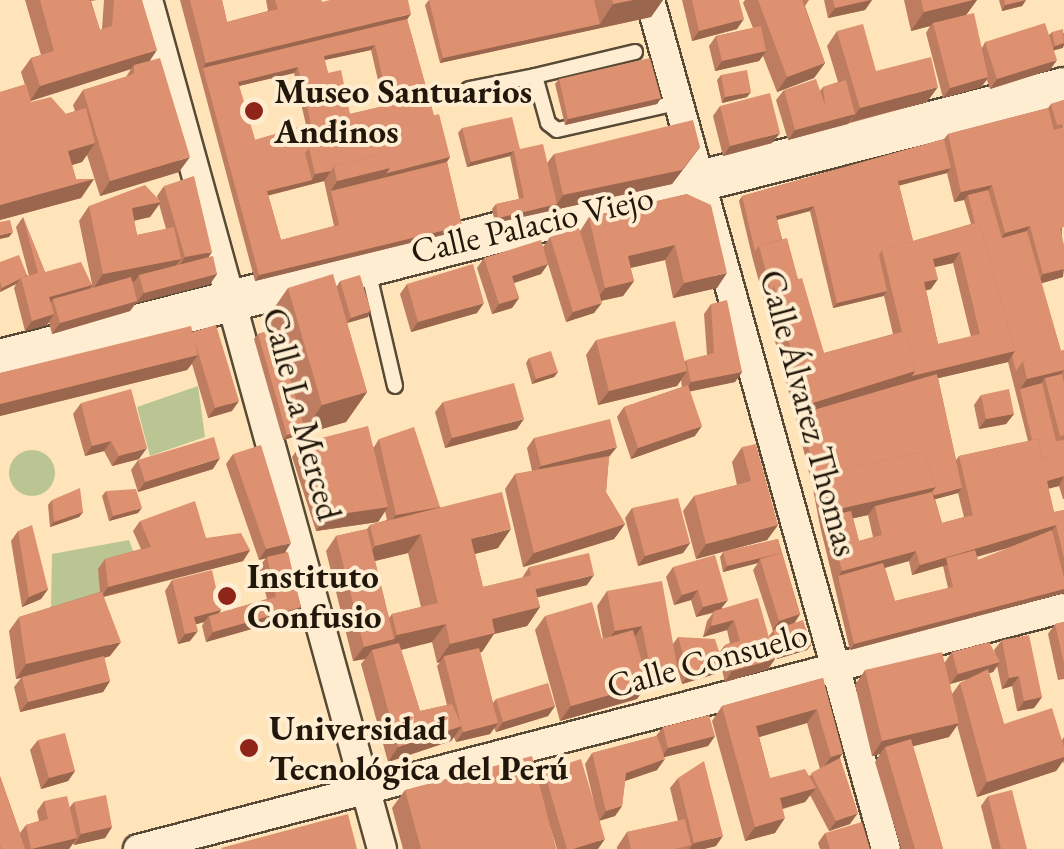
<!DOCTYPE html>
<meta charset="utf-8">
<style>
body{margin:0}
#map{position:relative;width:1064px;height:849px;overflow:hidden;background:#fee4b8;font-family:"EB Garamond",serif}
div>[style]{position:absolute}
[style*='--x']{left:calc(var(--x)*1px);top:calc(var(--y)*1px);width:calc(var(--w)*1px);rotate:calc(var(--a)*1deg)}
.green>*{inset:0;background:#bac593}
.round{border-radius:50%}
.roads{filter:drop-shadow(2px 0 #584a36) drop-shadow(-2px 0 #584a36) drop-shadow(0 2px #584a36) drop-shadow(0 -2px #584a36)}
.lane>*{height:14px;margin:-7px;padding:0 7px;transform-origin:7px;border-radius:7px;background:#feedd1}
.street>*{height:28px;margin:-14px;padding:0 14px;transform-origin:14px;border-radius:14px;background:#feedd1}
.secondary>*{height:40px;margin:-20px;padding:0 20px;transform-origin:20px;border-radius:20px;background:#feedd1}
.wall>*{inset:0;background:#be7d60}
.shaded-wall>*{inset:0;background:#9b664e}
.building>*{inset:0;background:#dd9170}
.dots>*{width:28px;height:28px;translate:-50% -50%;box-sizing:border-box;border:5px solid #feedd1;border-radius:50%}
span{translate:-50% -50%;white-space:nowrap;text-align:center;line-height:1.15;-webkit-text-stroke:8px #feedd1;paint-order:stroke}
.poi-label{font-size:35px;color:#21170a;font-weight:700}
.left{translate:0 -50%;text-align:left}
.street-label{font-size:35px;color:#21170a}
</style>
<div id="map">
<div class="green">
<i style="clip-path:polygon(198px 386px,205px 437px,150px 456px,137px 407px)"></i>
<i class="round" style="left:9px;top:450px;width:46px;height:46px"></i>
<i style="clip-path:polygon(129px 540px,136px 559px,101px 597px,51px 610px,52px 554px)"></i>
</div>
<div class="roads">
<div class="lane">
<i style="--x:635;--y:52;--w:103;--a:166.5"></i>
<i style="--x:535;--y:76;--w:49;--a:74.5"></i>
<i style="--x:548;--y:123;--w:11;--a:38"></i>
<i style="--x:557;--y:130;--w:126;--a:-12.8"></i>
<i style="--x:469;--y:89;--w:67;--a:-11.1"></i>
<i style="--x:368;--y:270;--w:119;--a:76.9"></i>
</div>
<div class="street">
<i style="--x:148;--y:0;--w:881;--a:74.59"></i>
<i style="--x:650;--y:0;--w:881;--a:74.47"></i>
<i style="--x:138;--y:849;--w:957;--a:-14.59"></i>
</div>
<div class="secondary">
<i style="--x:0;--y:360;--w:1098;--a:-14.34"></i>
</div>
</div>
<div class="wall">
<i style="clip-path:polygon(evenodd,25px 0,97px 0,91px 1px,100px 30px,102px 29px,104px 0,142px 0,149px 61px,179px 172px,100px 196px,87px 155px,82px 162px,72px 165px,76px 179px,94px 179px,81px 198px,0 220px,0 92px,25px 85px,21px 72px,31px 58px,41px 55px,25px 0,131px 69px,126px 77px,83px 90px,73px 105px,75px 111px,66px 114px,31px 102px,31px 101px,131px 69px)"></i>
<i style="clip-path:polygon(evenodd,180px 0,222px 0,227px 22px,268px 11px,266px 0,321px 0,322px 2px,407px 19px,434px 116px,450px 157px,447px 162px,462px 226px,459px 231px,255px 281px,180px 0,371px 50px,384px 106px,350px 114px,328px 73px,324px 60px,371px 50px,180px 0,294px 73px,306px 125px,255px 140px,239px 86px,294px 73px,180px 0,324px 181px,334px 226px,281px 240px,268px 195px,324px 181px)"></i>
<i style="clip-path:polygon(429px 0,663px 0,651px 17px,440px 63px,425px 5px)"></i>
<i style="clip-path:polygon(682px 0,739px 0,737px 29px,692px 41px)"></i>
<i style="clip-path:polygon(745px 0,809px 0,805px 6px,825px 63px,814px 78px,777px 92px,763px 56px,759px 61px,715px 71px,709px 46px,716px 36px,753px 28px,743px 3px)"></i>
<i style="clip-path:polygon(824px 0,872px 0,865px 10px,828px 18px)"></i>
<i style="clip-path:polygon(904px 0,977px 0,966px 15px,982px 48px,985px 42px,1049px 35px,1052px 32px,1064px 33px,1064px 46px,1054px 50px,1050px 70px,990px 89px,987px 80px,981px 87px,943px 98px,926px 33px,930px 26px,911px 31px)"></i>
<i style="clip-path:polygon(999px 0,1026px 0,1022px 6px,1002px 11px)"></i>
<i style="clip-path:polygon(837px 31px,876px 71px,927px 102px,788px 140px,776px 100px,784px 90px,820px 91px,823px 87px,838px 82px,827px 46px)"></i>
<i style="clip-path:polygon(721px 75px,747px 97px,722px 103px,717px 80px)"></i>
<i style="clip-path:polygon(559px 79px,661px 98px,657px 104px,565px 125px,555px 84px)"></i>
<i style="clip-path:polygon(evenodd,1064px 100px,1062px 236px,1063px 277px,1041px 283px,1061px 351px,1064px 350px,1064px 499px,1063px 499px,1059px 486px,1048px 488px,1054px 512px,1064px 510px,1064px 593px,850px 650px,820px 526px,813px 489px,796px 419px,752px 256px,739px 201px,742px 196px,944px 139px,948px 134px,1048px 108px,1051px 104px,1064px 100px,947px 173px,954px 202px,964px 200px,971px 224px,913px 241px,899px 185px,947px 173px,1064px 100px,810px 211px,833px 308px,884px 296px,893px 334px,824px 353px,798px 279px,782px 239px,777px 220px,810px 211px,1064px 100px,953px 263px,971px 337px,938px 344px,926px 290px,931px 289px,935px 267px,953px 263px,1064px 100px,1008px 362px,1028px 441px,959px 456px,956px 460px,938px 378px,1008px 362px,1064px 100px,958px 493px,964px 517px,942px 523px,935px 499px,958px 493px,1064px 100px,868px 515px,873px 537px,859px 541px,853px 518px,868px 515px,1064px 100px,1015px 546px,978px 560px,977px 557px,1015px 546px,1064px 100px,909px 561px,912px 575px,943px 566px,948px 588px,895px 601px,885px 568px,909px 561px)"></i>
<i style="clip-path:polygon(720px 106px,772px 143px,723px 156px,713px 116px)"></i>
<i style="clip-path:polygon(462px 128px,520px 149px,547px 163px,554px 154px,700px 147px,672px 184px,495px 223px,492px 209px,496px 204px,519px 199px,510px 156px,467px 167px,458px 133px)"></i>
<i style="clip-path:polygon(evenodd,164px 186px,209px 257px,217px 274px,210px 284px,136px 303px,130px 311px,52px 334px,49px 322px,47px 325px,25px 331px,14px 288px,16px 284px,0 292px,0 262px,29px 276px,16px 227px,23px 217px,45px 272px,92px 284px,79px 221px,89px 206px,158px 200px,157px 196px,164px 186px,159px 204px,166px 229px,137px 235px,134px 221px,150px 217px,159px 204px)"></i>
<i style="clip-path:polygon(687px 194px,717px 288px,673px 298px,665px 260px,630px 268px,634px 281px,623px 296px,601px 301px,594px 313px,566px 322px,548px 264px,541px 274px,514px 283px,519px 298px,512px 308px,492px 314px,477px 268px,484px 258px,543px 247px,550px 237px,580px 231px,589px 217px)"></i>
<i style="clip-path:polygon(340px 281px,368px 317px,347px 323px,367px 392px,346px 422px,283px 440px,254px 339px,258px 334px,270px 330px,267px 318px,288px 288px,337px 286px)"></i>
<i style="clip-path:polygon(407px 284px,477px 313px,411px 332px,400px 294px)"></i>
<i style="clip-path:polygon(711px 304px,742px 372px,735px 382px,690px 391px,695px 436px,631px 459px,617px 417px,624px 407px,682px 387px,681px 380px,677px 386px,598px 405px,586px 355px,596px 340px,685px 361px,707px 355px,704px 314px)"></i>
<i style="clip-path:polygon(192px 332px,232px 411px,208px 418px,192px 364px,187px 370px,0 416px,0 373px)"></i>
<i style="clip-path:polygon(529px 358px,558px 372px,554px 377px,532px 384px,526px 363px)"></i>
<i style="clip-path:polygon(981px 395px,1014px 414px,1006px 424px,979px 429px,974px 405px)"></i>
<i style="clip-path:polygon(443px 402px,517px 429px,445px 448px,435px 412px)"></i>
<i style="clip-path:polygon(81px 403px,139px 459px,112px 466px,104px 451px,85px 456px,73px 414px)"></i>
<i style="clip-path:polygon(534px 438px,609px 457px,606px 492px,625px 524px,614px 539px,523px 567px,505px 489px,515px 474px,532px 471px,527px 448px)"></i>
<i style="clip-path:polygon(evenodd,379px 439px,440px 507px,498px 548px,475px 554px,483px 587px,522px 578px,529px 567px,587px 585px,537px 597px,540px 607px,527px 626px,494px 634px,480px 652px,493px 703px,496px 699px,555px 706px,548px 716px,496px 732px,494px 728px,490px 734px,456px 742px,454px 737px,451px 741px,388px 762px,361px 664px,365px 659px,353px 661px,326px 551px,336px 536px,367px 529px,370px 525px,387px 520px,385px 511px,378px 522px,316px 531px,292px 457px,302px 443px,374px 447px,379px 439px,408px 553px,421px 607px,392px 614px,389px 618px,375px 561px,408px 553px,379px 439px,432px 642px,437px 663px,440px 662px,437px 666px,447px 705px,420px 711px,401px 650px,432px 642px)"></i>
<i style="clip-path:polygon(742px 447px,778px 525px,767px 540px,696px 559px,683px 511px,694px 496px,737px 485px,732px 462px)"></i>
<i style="clip-path:polygon(233px 454px,285px 552px,301px 607px,294px 617px,206px 642px,202px 626px,204px 622px,196px 624px,190px 641px,178px 644px,165px 591px,172px 580px,221px 610px,219px 613px,267px 599px,259px 567px,266px 558px,259px 560px,226px 464px)"></i>
<i style="clip-path:polygon(138px 460px,213px 469px,138px 492px,131px 470px)"></i>
<i style="clip-path:polygon(106px 491px,138px 513px,109px 521px,102px 496px)"></i>
<i style="clip-path:polygon(52px 500px,83px 512px,79px 517px,50px 527px,48px 505px)"></i>
<i style="clip-path:polygon(632px 508px,690px 543px,683px 553px,638px 566px,625px 518px)"></i>
<i style="clip-path:polygon(140px 521px,250px 550px,243px 561px,104px 597px,110px 656px,104px 658px,110px 681px,103px 692px,20px 712px,14px 687px,21px 678px,16px 679px,9px 631px,19px 617px,100px 592px,98px 569px,105px 559px,141px 549px,133px 531px)"></i>
<i style="clip-path:polygon(18px 531px,48px 589px,41px 599px,22px 607px,11px 541px)"></i>
<i style="clip-path:polygon(778px 539px,800px 614px,794px 624px,811px 645px,807px 650px,777px 659px,769px 636px,773px 631px,753px 570px,758px 563px,723px 572px,720px 557px,723px 552px)"></i>
<i style="clip-path:polygon(673px 567px,722px 608px,775px 659px,768px 669px,725px 682px,721px 666px,715px 674px,682px 684px,677px 667px,667px 681px,647px 685px,637px 699px,560px 721px,535px 630px,545px 616px,603px 639px,597px 606px,607px 591px,673px 644px,678px 637px,719px 653px,725px 645px,730px 643px,727px 630px,703px 637px,707px 621px,713px 613px,696px 617px,691px 600px,674px 605px,666px 577px)"></i>
<i style="clip-path:polygon(1064px 622px,1064px 679px,1058px 680px,1048px 634px,1055px 624px)"></i>
<i style="clip-path:polygon(evenodd,1002px 640px,1042px 697px,1034px 708px,1017px 711px,1012px 686px,1002px 689px,997px 666px,993px 672px,989px 673px,1004px 724px,1062px 740px,1064px 737px,1064px 764px,1063px 761px,1056px 771px,977px 797px,957px 725px,949px 737px,913px 746px,943px 849px,901px 849px,875px 762px,880px 754px,872px 756px,855px 685px,865px 670px,945px 662px,952px 652px,995px 653px,994px 650px,1002px 640px,968px 679px,960px 683px,952px 694px,950px 684px,968px 679px)"></i>
<i style="clip-path:polygon(evenodd,823px 678px,840px 758px,850px 824px,829px 831px,810px 795px,805px 802px,783px 809px,775px 833px,745px 841px,712px 721px,722px 706px,823px 678px,807px 723px,820px 769px,809px 776px,770px 778px,759px 737px,807px 723px)"></i>
<i style="clip-path:polygon(663px 727px,715px 736px,708px 746px,664px 757px,657px 770px,625px 781px,622px 806px,615px 816px,600px 820px,598px 849px,557px 849px,549px 823px,556px 849px,403px 849px,392px 808px,405px 790px,538px 779px,544px 771px,594px 803px,585px 764px,592px 753px,656px 736px)"></i>
<i style="clip-path:polygon(38px 740px,75px 771px,68px 781px,41px 789px,30px 750px)"></i>
<i style="clip-path:polygon(0 776px,20px 833px,26px 825px,39px 821px,37px 811px,44px 801px,69px 808px,74px 802px,112px 827px,105px 838px,74px 845px,73px 843px,69px 849px,0 849px)"></i>
<i style="clip-path:polygon(678px 778px,716px 846px,704px 849px,617px 849px,617px 847px,627px 832px,678px 821px,670px 788px)"></i>
<i style="clip-path:polygon(988px 796px,1027px 849px,992px 849px,981px 806px)"></i>
<i style="clip-path:polygon(825px 833px,870px 849px,820px 849px,818px 843px)"></i>
</div>
<div class="shaded-wall">
<i style="clip-path:polygon(633px 0,663px 0,651px 17px,440px 63px,443px 58px,600px 24px,613px 4px)"></i>
<i style="clip-path:polygon(872px 0,865px 10px,828px 18px,835px 8px)"></i>
<i style="clip-path:polygon(973px 0,977px 0,964px 18px,933px 23px,930px 26px,911px 31px,924px 12px)"></i>
<i style="clip-path:polygon(1026px 0,1022px 6px,1002px 11px,1005px 5px)"></i>
<i style="clip-path:polygon(411px 14px,404px 24px,203px 68px,206px 63px)"></i>
<i style="clip-path:polygon(744px 19px,737px 29px,692px 41px,699px 31px)"></i>
<i style="clip-path:polygon(1064px 43px,1063px 48px,1052px 51px,1055px 46px)"></i>
<i style="clip-path:polygon(375px 45px,371px 50px,320px 61px,324px 56px)"></i>
<i style="clip-path:polygon(157px 50px,147px 65px,134px 65px,131px 69px,30px 101px,40px 86px)"></i>
<i style="clip-path:polygon(766px 51px,759px 61px,715px 71px,722px 61px)"></i>
<i style="clip-path:polygon(1057px 60px,1050px 70px,990px 89px,997px 79px)"></i>
<i style="clip-path:polygon(825px 63px,814px 78px,777px 92px,787px 77px)"></i>
<i style="clip-path:polygon(298px 67px,294px 73px,234px 87px,238px 82px)"></i>
<i style="clip-path:polygon(988px 77px,981px 87px,943px 98px,950px 88px)"></i>
<i style="clip-path:polygon(938px 87px,927px 102px,850px 122px,860px 108px)"></i>
<i style="clip-path:polygon(751px 92px,747px 97px,722px 103px,725px 97px)"></i>
<i style="clip-path:polygon(661px 98px,657px 104px,565px 125px,568px 119px)"></i>
<i style="clip-path:polygon(855px 114px,848px 124px,788px 140px,795px 130px)"></i>
<i style="clip-path:polygon(780px 133px,772px 143px,723px 156px,730px 146px)"></i>
<i style="clip-path:polygon(95px 143px,82px 162px,55px 170px,68px 151px)"></i>
<i style="clip-path:polygon(700px 147px,672px 184px,495px 223px,498px 218px,557px 204px,563px 195px)"></i>
<i style="clip-path:polygon(514px 151px,510px 156px,467px 167px,471px 162px)"></i>
<i style="clip-path:polygon(190px 157px,179px 172px,100px 196px,110px 181px)"></i>
<i style="clip-path:polygon(450px 157px,443px 167px,379px 183px,387px 173px)"></i>
<i style="clip-path:polygon(390px 168px,379px 183px,331px 191px,337px 181px)"></i>
<i style="clip-path:polygon(951px 168px,947px 173px,894px 187px,898px 181px)"></i>
<i style="clip-path:polygon(331px 171px,324px 181px,263px 197px,267px 191px,312px 180px,315px 174px)"></i>
<i style="clip-path:polygon(94px 179px,81px 198px,0 220px,0 205px)"></i>
<i style="clip-path:polygon(992px 185px,985px 195px,968px 195px,964px 200px,954px 202px,961px 192px)"></i>
<i style="clip-path:polygon(161px 202px,150px 217px,121px 223px,132px 208px)"></i>
<i style="clip-path:polygon(814px 206px,810px 211px,772px 221px,776px 216px)"></i>
<i style="clip-path:polygon(462px 226px,459px 231px,255px 281px,259px 275px)"></i>
<i style="clip-path:polygon(1030px 226px,1023px 236px,998px 243px,1005px 233px)"></i>
<i style="clip-path:polygon(13px 232px,9px 237px,0 239px,0 235px)"></i>
<i style="clip-path:polygon(675px 245px,665px 260px,617px 271px,628px 256px)"></i>
<i style="clip-path:polygon(212px 252px,205px 263px,178px 268px,185px 257px)"></i>
<i style="clip-path:polygon(960px 252px,953px 263px,926px 269px,933px 259px)"></i>
<i style="clip-path:polygon(181px 259px,170px 273px,139px 275px,135px 281px,93px 289px,103px 274px)"></i>
<i style="clip-path:polygon(548px 264px,541px 274px,505px 286px,512px 276px)"></i>
<i style="clip-path:polygon(1064px 269px,1063px 277px,1036px 285px,1043px 274px)"></i>
<i style="clip-path:polygon(727px 273px,717px 288px,673px 298px,684px 283px)"></i>
<i style="clip-path:polygon(217px 274px,210px 284px,136px 303px,144px 293px)"></i>
<i style="clip-path:polygon(20px 279px,16px 284px,0 292px,2px 288px)"></i>
<i style="clip-path:polygon(938px 279px,931px 289px,917px 293px,924px 282px)"></i>
<i style="clip-path:polygon(634px 281px,623px 296px,595px 302px,605px 288px)"></i>
<i style="clip-path:polygon(92px 285px,85px 295px,53px 299px,49px 305px,49px 297px)"></i>
<i style="clip-path:polygon(887px 291px,883px 296px,833px 308px,837px 303px)"></i>
<i style="clip-path:polygon(519px 298px,512px 308px,492px 314px,499px 304px)"></i>
<i style="clip-path:polygon(137px 301px,130px 311px,52px 334px,60px 323px)"></i>
<i style="clip-path:polygon(484px 303px,477px 313px,411px 332px,418px 322px)"></i>
<i style="clip-path:polygon(602px 303px,594px 313px,566px 322px,573px 312px)"></i>
<i style="clip-path:polygon(371px 311px,368px 317px,347px 323px,351px 318px)"></i>
<i style="clip-path:polygon(54px 314px,47px 325px,25px 331px,32px 321px)"></i>
<i style="clip-path:polygon(1015px 351px,1008px 362px,905px 386px,800px 414px,806px 405px,915px 371px)"></i>
<i style="clip-path:polygon(198px 355px,187px 370px,0 416px,0 404px)"></i>
<i style="clip-path:polygon(1064px 370px,1054px 384px,1045px 378px,1038px 388px,1020px 389px,1027px 379px)"></i>
<i style="clip-path:polygon(687px 371px,677px 386px,598px 405px,609px 391px)"></i>
<i style="clip-path:polygon(558px 372px,554px 377px,532px 384px,536px 379px)"></i>
<i style="clip-path:polygon(742px 372px,735px 382px,683px 393px,691px 382px)"></i>
<i style="clip-path:polygon(367px 392px,346px 422px,283px 440px,287px 435px,305px 430px,322px 405px)"></i>
<i style="clip-path:polygon(239px 401px,232px 411px,208px 418px,215px 408px)"></i>
<i style="clip-path:polygon(1014px 414px,1006px 424px,979px 429px,986px 419px)"></i>
<i style="clip-path:polygon(524px 419px,517px 429px,445px 448px,452px 438px)"></i>
<i style="clip-path:polygon(702px 426px,695px 436px,631px 459px,638px 448px)"></i>
<i style="clip-path:polygon(111px 441px,104px 451px,85px 456px,92px 446px)"></i>
<i style="clip-path:polygon(617px 447px,609px 457px,534px 476px,541px 466px)"></i>
<i style="clip-path:polygon(147px 448px,139px 459px,112px 466px,119px 456px)"></i>
<i style="clip-path:polygon(220px 458px,213px 469px,138px 492px,145px 482px)"></i>
<i style="clip-path:polygon(1064px 476px,1059px 486px,1040px 491px,1047px 481px)"></i>
<i style="clip-path:polygon(936px 487px,925px 502px,875px 506px,868px 515px,829px 524px,827px 516px,830px 511px)"></i>
<i style="clip-path:polygon(962px 488px,958px 493px,925px 502px,929px 497px)"></i>
<i style="clip-path:polygon(388px 507px,378px 522px,316px 531px,327px 516px)"></i>
<i style="clip-path:polygon(440px 507px,388px 525px,396px 515px)"></i>
<i style="clip-path:polygon(142px 508px,138px 513px,109px 521px,113px 516px)"></i>
<i style="clip-path:polygon(83px 512px,79px 517px,50px 527px,54px 522px)"></i>
<i style="clip-path:polygon(625px 524px,614px 539px,523px 567px,534px 553px)"></i>
<i style="clip-path:polygon(778px 525px,767px 540px,696px 559px,706px 544px)"></i>
<i style="clip-path:polygon(1056px 525px,1049px 536px,912px 575px,920px 565px)"></i>
<i style="clip-path:polygon(511px 529px,498px 548px,458px 558px,471px 539px)"></i>
<i style="clip-path:polygon(421px 534px,408px 553px,362px 564px,375px 546px)"></i>
<i style="clip-path:polygon(291px 543px,284px 554px,259px 560px,266px 549px)"></i>
<i style="clip-path:polygon(690px 543px,683px 553px,638px 566px,645px 556px)"></i>
<i style="clip-path:polygon(250px 550px,243px 561px,101px 597px,108px 587px)"></i>
<i style="clip-path:polygon(916px 551px,909px 561px,839px 580px,838px 576px,835px 581px,842px 571px)"></i>
<i style="clip-path:polygon(781px 553px,760px 559px,758px 563px,723px 572px,727px 566px)"></i>
<i style="clip-path:polygon(594px 575px,587px 585px,527px 600px,534px 590px)"></i>
<i style="clip-path:polygon(48px 589px,41px 599px,22px 607px,29px 597px)"></i>
<i style="clip-path:polygon(1064px 589px,1064px 593px,850px 650px,854px 644px)"></i>
<i style="clip-path:polygon(698px 590px,691px 600px,674px 605px,682px 595px)"></i>
<i style="clip-path:polygon(728px 600px,720px 610px,696px 617px,703px 607px)"></i>
<i style="clip-path:polygon(301px 607px,294px 617px,206px 642px,213px 632px)"></i>
<i style="clip-path:polygon(540px 607px,527px 626px,494px 634px,482px 652px,446px 660px,444px 656px,440px 662px,437px 663px,450px 644px,492px 619px)"></i>
<i style="clip-path:polygon(221px 610px,214px 620px,209px 616px,204px 622px,187px 627px,194px 617px)"></i>
<i style="clip-path:polygon(800px 614px,793px 625px,772px 631px,779px 621px)"></i>
<i style="clip-path:polygon(734px 620px,727px 630px,703px 637px,711px 626px)"></i>
<i style="clip-path:polygon(446px 624px,432px 642px,384px 654px,397px 635px)"></i>
<i style="clip-path:polygon(642px 626px,632px 641px,604px 645px,615px 631px)"></i>
<i style="clip-path:polygon(198px 631px,190px 641px,178px 644px,185px 634px)"></i>
<i style="clip-path:polygon(394px 639px,384px 654px,372px 650px,365px 659px,353px 661px,364px 647px)"></i>
<i style="clip-path:polygon(121px 642px,110px 656px,16px 679px,26px 664px)"></i>
<i style="clip-path:polygon(811px 645px,807px 650px,777px 659px,781px 654px)"></i>
<i style="clip-path:polygon(775px 659px,768px 669px,725px 682px,732px 671px)"></i>
<i style="clip-path:polygon(1000px 662px,993px 672px,950px 684px,958px 674px)"></i>
<i style="clip-path:polygon(723px 664px,715px 674px,682px 684px,689px 674px)"></i>
<i style="clip-path:polygon(677px 666px,667px 681px,647px 685px,637px 699px,560px 721px,571px 706px,641px 686px,651px 672px)"></i>
<i style="clip-path:polygon(1019px 676px,1012px 686px,1002px 689px,1009px 678px)"></i>
<i style="clip-path:polygon(110px 681px,103px 692px,20px 712px,28px 702px)"></i>
<i style="clip-path:polygon(1042px 697px,1034px 708px,1017px 711px,1024px 701px)"></i>
<i style="clip-path:polygon(555px 706px,548px 716px,496px 732px,503px 722px)"></i>
<i style="clip-path:polygon(817px 709px,807px 723px,746px 741px,756px 726px)"></i>
<i style="clip-path:polygon(498px 723px,490px 734px,456px 742px,463px 732px)"></i>
<i style="clip-path:polygon(959px 723px,949px 737px,887px 753px,885px 747px,880px 754px,872px 756px,882px 741px)"></i>
<i style="clip-path:polygon(462px 726px,451px 741px,388px 762px,398px 747px)"></i>
<i style="clip-path:polygon(715px 736px,708px 746px,661px 758px,668px 748px)"></i>
<i style="clip-path:polygon(843px 753px,833px 768px,820px 772px,831px 757px)"></i>
<i style="clip-path:polygon(1064px 757px,1064px 760px,1056px 771px,977px 797px,987px 782px)"></i>
<i style="clip-path:polygon(665px 759px,657px 770px,619px 783px,626px 773px)"></i>
<i style="clip-path:polygon(75px 771px,68px 781px,41px 789px,49px 778px)"></i>
<i style="clip-path:polygon(816px 788px,805px 802px,770px 812px,780px 798px)"></i>
<i style="clip-path:polygon(622px 806px,615px 816px,599px 821px,606px 811px)"></i>
<i style="clip-path:polygon(858px 813px,850px 824px,829px 831px,836px 821px)"></i>
<i style="clip-path:polygon(785px 818px,775px 833px,745px 841px,755px 827px)"></i>
<i style="clip-path:polygon(112px 827px,105px 838px,74px 845px,81px 834px)"></i>
<i style="clip-path:polygon(723px 836px,716px 846px,704px 849px,689px 849px,694px 843px)"></i>
<i style="clip-path:polygon(77px 838px,69px 849px,31px 849px)"></i>
<i style="clip-path:polygon(605px 839px,598px 849px,573px 849px)"></i>
</div>
<div class="building">
<i style="clip-path:polygon(40px 0,90px 0,100px 30px,112px 26px,114px 0,142px 0,157px 50px,40px 86px,31px 58px,54px 51px)"></i>
<i style="clip-path:polygon(190px 0,222px 0,227px 22px,278px 9px,275px 0,321px 0,322px 2px,330px 0,408px 0,411px 14px,206px 63px)"></i>
<i style="clip-path:polygon(429px 0,594px 0,600px 24px,443px 58px)"></i>
<i style="clip-path:polygon(612px 0,633px 0,613px 4px)"></i>
<i style="clip-path:polygon(692px 0,739px 0,744px 19px,699px 31px)"></i>
<i style="clip-path:polygon(758px 0,802px 0,825px 63px,787px 77px)"></i>
<i style="clip-path:polygon(833px 0,869px 0,835px 8px)"></i>
<i style="clip-path:polygon(921px 0,973px 0,924px 12px)"></i>
<i style="clip-path:polygon(1004px 0,1026px 0,1005px 5px)"></i>
<i style="clip-path:polygon(974px 13px,988px 77px,950px 88px,933px 23px)"></i>
<i style="clip-path:polygon(evenodd,407px 19px,434px 116px,309px 148px,305px 153px,312px 180px,267px 191px,281px 240px,339px 225px,331px 191px,447px 162px,462px 226px,259px 275px,203px 68px,407px 19px,375px 45px,389px 105px,350px 114px,341px 70px,328px 73px,324px 56px,375px 45px,407px 19px,298px 67px,311px 124px,255px 140px,238px 82px,298px 67px)"></i>
<i style="clip-path:polygon(1045px 23px,1057px 60px,997px 79px,985px 42px)"></i>
<i style="clip-path:polygon(863px 24px,876px 71px,931px 57px,938px 87px,860px 108px,837px 31px)"></i>
<i style="clip-path:polygon(761px 26px,766px 51px,722px 61px,716px 36px)"></i>
<i style="clip-path:polygon(1063px 29px,1064px 43px,1055px 46px,1052px 32px)"></i>
<i style="clip-path:polygon(160px 58px,190px 157px,110px 181px,83px 90px,134px 74px,134px 65px)"></i>
<i style="clip-path:polygon(650px 58px,661px 98px,568px 119px,559px 79px)"></i>
<i style="clip-path:polygon(747px 70px,751px 92px,725px 97px,721px 75px)"></i>
<i style="clip-path:polygon(816px 79px,825px 105px,823px 87px,846px 80px,855px 114px,795px 130px,784px 90px)"></i>
<i style="clip-path:polygon(26px 84px,31px 102px,51px 97px,66px 114px,86px 108px,95px 143px,68px 151px,76px 179px,94px 179px,0 205px,0 92px)"></i>
<i style="clip-path:polygon(770px 93px,780px 133px,730px 146px,720px 106px)"></i>
<i style="clip-path:polygon(1064px 100px,1064px 124px,1057px 125px,1051px 104px)"></i>
<i style="clip-path:polygon(1048px 108px,1054px 130px,1064px 127px,1064px 227px,1060px 228px,1064px 245px,1064px 269px,1043px 274px,1030px 226px,1005px 233px,992px 185px,961px 192px,948px 134px)"></i>
<i style="clip-path:polygon(439px 114px,450px 157px,387px 173px,390px 168px,386px 153px,334px 166px,331px 171px,315px 174px,309px 148px)"></i>
<i style="clip-path:polygon(512px 117px,520px 149px,543px 144px,557px 204px,498px 218px,496px 204px,524px 198px,514px 151px,471px 162px,462px 128px)"></i>
<i style="clip-path:polygon(693px 120px,700px 147px,682px 170px,563px 195px,554px 154px)"></i>
<i style="clip-path:polygon(944px 139px,951px 168px,898px 181px,913px 241px,882px 250px,879px 255px,887px 291px,837px 303px,814px 206px,776px 216px,782px 239px,759px 246px,755px 251px,742px 196px)"></i>
<i style="clip-path:polygon(386px 153px,390px 168px,337px 181px,334px 166px)"></i>
<i style="clip-path:polygon(194px 176px,212px 252px,185px 257px,164px 186px)"></i>
<i style="clip-path:polygon(145px 185px,161px 202px,132px 208px,137px 235px,174px 227px,181px 259px,103px 274px,89px 206px)"></i>
<i style="clip-path:polygon(988px 190px,1002px 238px,1027px 231px,1061px 351px,1023px 361px,1016px 371px,1012px 356px,1015px 351px,979px 222px,975px 223px,968px 195px)"></i>
<i style="clip-path:polygon(687px 194px,711px 205px,727px 273px,684px 283px,675px 245px,628px 256px,634px 281px,605px 288px,589px 217px)"></i>
<i style="clip-path:polygon(23px 217px,45px 272px,81px 262px,92px 285px,49px 297px,54px 314px,32px 321px,21px 278px,38px 273px)"></i>
<i style="clip-path:polygon(10px 220px,13px 232px,0 235px,0 222px)"></i>
<i style="clip-path:polygon(evenodd,979px 222px,1015px 351px,912px 376px,915px 371px,906px 331px,902px 332px,882px 250px,979px 222px,960px 252px,980px 334px,938px 344px,924px 282px,938px 279px,933px 259px,960px 252px)"></i>
<i style="clip-path:polygon(579px 228px,602px 303px,573px 312px,550px 237px)"></i>
<i style="clip-path:polygon(787px 238px,798px 279px,774px 286px,771px 291px,759px 246px)"></i>
<i style="clip-path:polygon(541px 240px,548px 264px,512px 276px,519px 298px,499px 304px,484px 258px)"></i>
<i style="clip-path:polygon(19px 255px,27px 275px,2px 288px,0 281px,0 262px)"></i>
<i style="clip-path:polygon(213px 256px,217px 274px,144px 293px,139px 275px)"></i>
<i style="clip-path:polygon(473px 264px,484px 303px,418px 322px,407px 284px)"></i>
<i style="clip-path:polygon(333px 274px,367px 392px,322px 405px,288px 288px)"></i>
<i style="clip-path:polygon(360px 275px,371px 311px,351px 318px,340px 281px)"></i>
<i style="clip-path:polygon(131px 277px,137px 301px,60px 323px,53px 299px)"></i>
<i style="clip-path:polygon(802px 278px,824px 353px,906px 331px,915px 371px,806px 405px,774px 286px)"></i>
<i style="clip-path:polygon(727px 300px,742px 372px,691px 382px,686px 360px,714px 353px,711px 304px)"></i>
<i style="clip-path:polygon(675px 321px,687px 371px,609px 391px,596px 340px)"></i>
<i style="clip-path:polygon(216px 325px,239px 401px,215px 408px,192px 332px)"></i>
<i style="clip-path:polygon(191px 326px,198px 355px,0 404px,0 373px)"></i>
<i style="clip-path:polygon(276px 329px,305px 430px,287px 435px,258px 334px)"></i>
<i style="clip-path:polygon(1064px 350px,1064px 370px,1027px 379px,1023px 361px)"></i>
<i style="clip-path:polygon(551px 351px,558px 372px,536px 379px,529px 358px)"></i>
<i style="clip-path:polygon(937px 374px,962px 488px,934px 495px,932px 492px,936px 487px,924px 451px,823px 474px,817px 483px,800px 414px)"></i>
<i style="clip-path:polygon(1062px 374px,1064px 383px,1064px 435px,1060px 436px,1045px 378px)"></i>
<i style="clip-path:polygon(514px 383px,524px 419px,452px 438px,443px 402px)"></i>
<i style="clip-path:polygon(1042px 383px,1056px 441px,1064px 440px,1064px 451px,1042px 460px,1038px 439px,1032px 440px,1020px 389px)"></i>
<i style="clip-path:polygon(688px 385px,702px 426px,638px 448px,624px 407px)"></i>
<i style="clip-path:polygon(131px 389px,147px 448px,119px 456px,111px 441px,92px 446px,81px 403px)"></i>
<i style="clip-path:polygon(1009px 389px,1014px 414px,986px 419px,981px 395px)"></i>
<i style="clip-path:polygon(610px 419px,617px 447px,541px 466px,534px 438px)"></i>
<i style="clip-path:polygon(368px 426px,388px 507px,327px 516px,302px 443px)"></i>
<i style="clip-path:polygon(414px 427px,440px 507px,396px 515px,379px 439px)"></i>
<i style="clip-path:polygon(214px 437px,220px 458px,145px 482px,138px 460px)"></i>
<i style="clip-path:polygon(1038px 439px,1042px 460px,1064px 451px,1064px 476px,1047px 481px,1054px 512px,1064px 510px,1064px 558px,1056px 525px,920px 565px,916px 551px,842px 571px,827px 516px,851px 511px,859px 541px,882px 535px,875px 506px,932px 492px,942px 523px,973px 515px,959px 456px)"></i>
<i style="clip-path:polygon(756px 444px,778px 525px,706px 544px,694px 496px,751px 481px,742px 447px)"></i>
<i style="clip-path:polygon(261px 445px,291px 543px,266px 549px,233px 454px)"></i>
<i style="clip-path:polygon(924px 451px,936px 487px,830px 511px,823px 474px)"></i>
<i style="clip-path:polygon(609px 456px,606px 492px,625px 524px,534px 553px,515px 474px)"></i>
<i style="clip-path:polygon(80px 488px,83px 512px,54px 522px,52px 500px)"></i>
<i style="clip-path:polygon(136px 489px,142px 508px,113px 516px,106px 491px)"></i>
<i style="clip-path:polygon(502px 492px,511px 529px,471px 539px,483px 587px,532px 575px,540px 607px,492px 619px,495px 633px,450px 644px,446px 624px,397px 635px,392px 614px,438px 603px,421px 534px,375px 546px,370px 525px)"></i>
<i style="clip-path:polygon(678px 498px,690px 543px,645px 556px,632px 508px)"></i>
<i style="clip-path:polygon(195px 501px,206px 538px,241px 533px,250px 550px,108px 587px,105px 559px,151px 547px,140px 521px)"></i>
<i style="clip-path:polygon(32px 525px,48px 589px,29px 597px,18px 531px)"></i>
<i style="clip-path:polygon(367px 529px,394px 639px,364px 647px,336px 536px)"></i>
<i style="clip-path:polygon(1052px 530px,1064px 578px,1064px 589px,854px 644px,838px 576px,883px 563px,895px 601px,953px 587px,946px 558px,975px 550px,978px 560px)"></i>
<i style="clip-path:polygon(778px 539px,781px 553px,727px 566px,723px 552px)"></i>
<i style="clip-path:polygon(288px 552px,301px 607px,213px 632px,209px 616px,276px 597px,267px 557px)"></i>
<i style="clip-path:polygon(589px 553px,594px 575px,535px 589px,529px 567px)"></i>
<i style="clip-path:polygon(782px 553px,800px 614px,779px 621px,760px 559px)"></i>
<i style="clip-path:polygon(715px 555px,728px 600px,703px 607px,698px 590px,682px 595px,673px 567px)"></i>
<i style="clip-path:polygon(212px 570px,221px 610px,194px 617px,198px 631px,185px 634px,172px 580px)"></i>
<i style="clip-path:polygon(662px 581px,677px 666px,651px 672px,642px 626px,615px 631px,607px 591px)"></i>
<i style="clip-path:polygon(102px 592px,121px 642px,26px 664px,19px 617px)"></i>
<i style="clip-path:polygon(758px 598px,775px 659px,732px 671px,725px 645px,740px 641px,734px 620px,711px 626px,714px 611px)"></i>
<i style="clip-path:polygon(592px 602px,602px 639px,633px 630px,648px 684px,571px 706px,545px 616px)"></i>
<i style="clip-path:polygon(803px 620px,811px 645px,781px 654px,773px 630px)"></i>
<i style="clip-path:polygon(1064px 622px,1064px 663px,1055px 624px)"></i>
<i style="clip-path:polygon(1029px 635px,1042px 697px,1024px 701px,1019px 676px,1009px 678px,1002px 640px)"></i>
<i style="clip-path:polygon(678px 637px,715px 639px,723px 664px,689px 674px)"></i>
<i style="clip-path:polygon(989px 642px,1000px 662px,958px 674px,952px 652px)"></i>
<i style="clip-path:polygon(399px 643px,420px 711px,452px 704px,462px 726px,398px 747px,372px 650px)"></i>
<i style="clip-path:polygon(479px 648px,498px 723px,463px 732px,444px 656px)"></i>
<i style="clip-path:polygon(942px 652px,959px 723px,882px 741px,865px 670px)"></i>
<i style="clip-path:polygon(104px 656px,110px 681px,28px 702px,22px 677px)"></i>
<i style="clip-path:polygon(988px 669px,1004px 724px,1052px 708px,1064px 747px,1064px 757px,987px 782px,960px 683px)"></i>
<i style="clip-path:polygon(823px 678px,843px 753px,831px 757px,817px 709px,756px 726px,770px 778px,805px 769px,816px 788px,780px 798px,785px 818px,755px 827px,722px 706px)"></i>
<i style="clip-path:polygon(548px 683px,555px 706px,503px 722px,496px 699px)"></i>
<i style="clip-path:polygon(709px 715px,715px 736px,668px 748px,663px 727px)"></i>
<i style="clip-path:polygon(65px 733px,75px 771px,49px 778px,38px 740px)"></i>
<i style="clip-path:polygon(657px 736px,665px 759px,626px 773px,622px 806px,606px 811px,592px 753px)"></i>
<i style="clip-path:polygon(911px 739px,943px 849px,915px 849px,885px 747px)"></i>
<i style="clip-path:polygon(532px 756px,556px 849px,421px 849px,405px 790px)"></i>
<i style="clip-path:polygon(840px 758px,858px 813px,836px 821px,811px 773px)"></i>
<i style="clip-path:polygon(581px 759px,605px 839px,573px 849px,567px 849px,544px 771px)"></i>
<i style="clip-path:polygon(704px 761px,723px 836px,694px 843px,678px 778px)"></i>
<i style="clip-path:polygon(0 776px,25px 849px,1px 849px,0 845px)"></i>
<i style="clip-path:polygon(1012px 790px,1027px 849px,1001px 849px,988px 796px)"></i>
<i style="clip-path:polygon(106px 795px,112px 827px,81px 834px,74px 802px)"></i>
<i style="clip-path:polygon(67px 796px,77px 838px,31px 849px,26px 825px,48px 819px,44px 801px)"></i>
<i style="clip-path:polygon(348px 814px,357px 849px,222px 849px,221px 848px)"></i>
<i style="clip-path:polygon(685px 819px,691px 845px,675px 849px,631px 849px,627px 832px)"></i>
<i style="clip-path:polygon(862px 822px,870px 849px,830px 849px,825px 833px)"></i>
</div>
<div class="dots">
<i style="left:254px;top:111px;background:#8f2418"></i>
<i style="left:227px;top:596px;background:#8f2418"></i>
<i style="left:249px;top:748px;background:#8f2418"></i>
</div>
<div class="poi-label">
<span class="left" style="left:274px;top:111px">Museo Santuarios<br>Andinos</span>
<span class="left" style="left:247px;top:596px">Instituto<br>Confusio</span>
<span class="left" style="left:269px;top:748px">Universidad<br>Tecnológica del Perú</span>
</div>
<div class="street-label">
<span style="left:532px;top:224px;rotate:-13deg">Calle Palacio Viejo</span>
<span style="left:809px;top:413px;rotate:75deg">Calle Álvarez Thomas</span>
<span style="left:302px;top:414px;rotate:75deg">Calle La Merced</span>
<span style="left:707px;top:660px;rotate:-15deg">Calle Consuelo</span>
</div>
</div>
